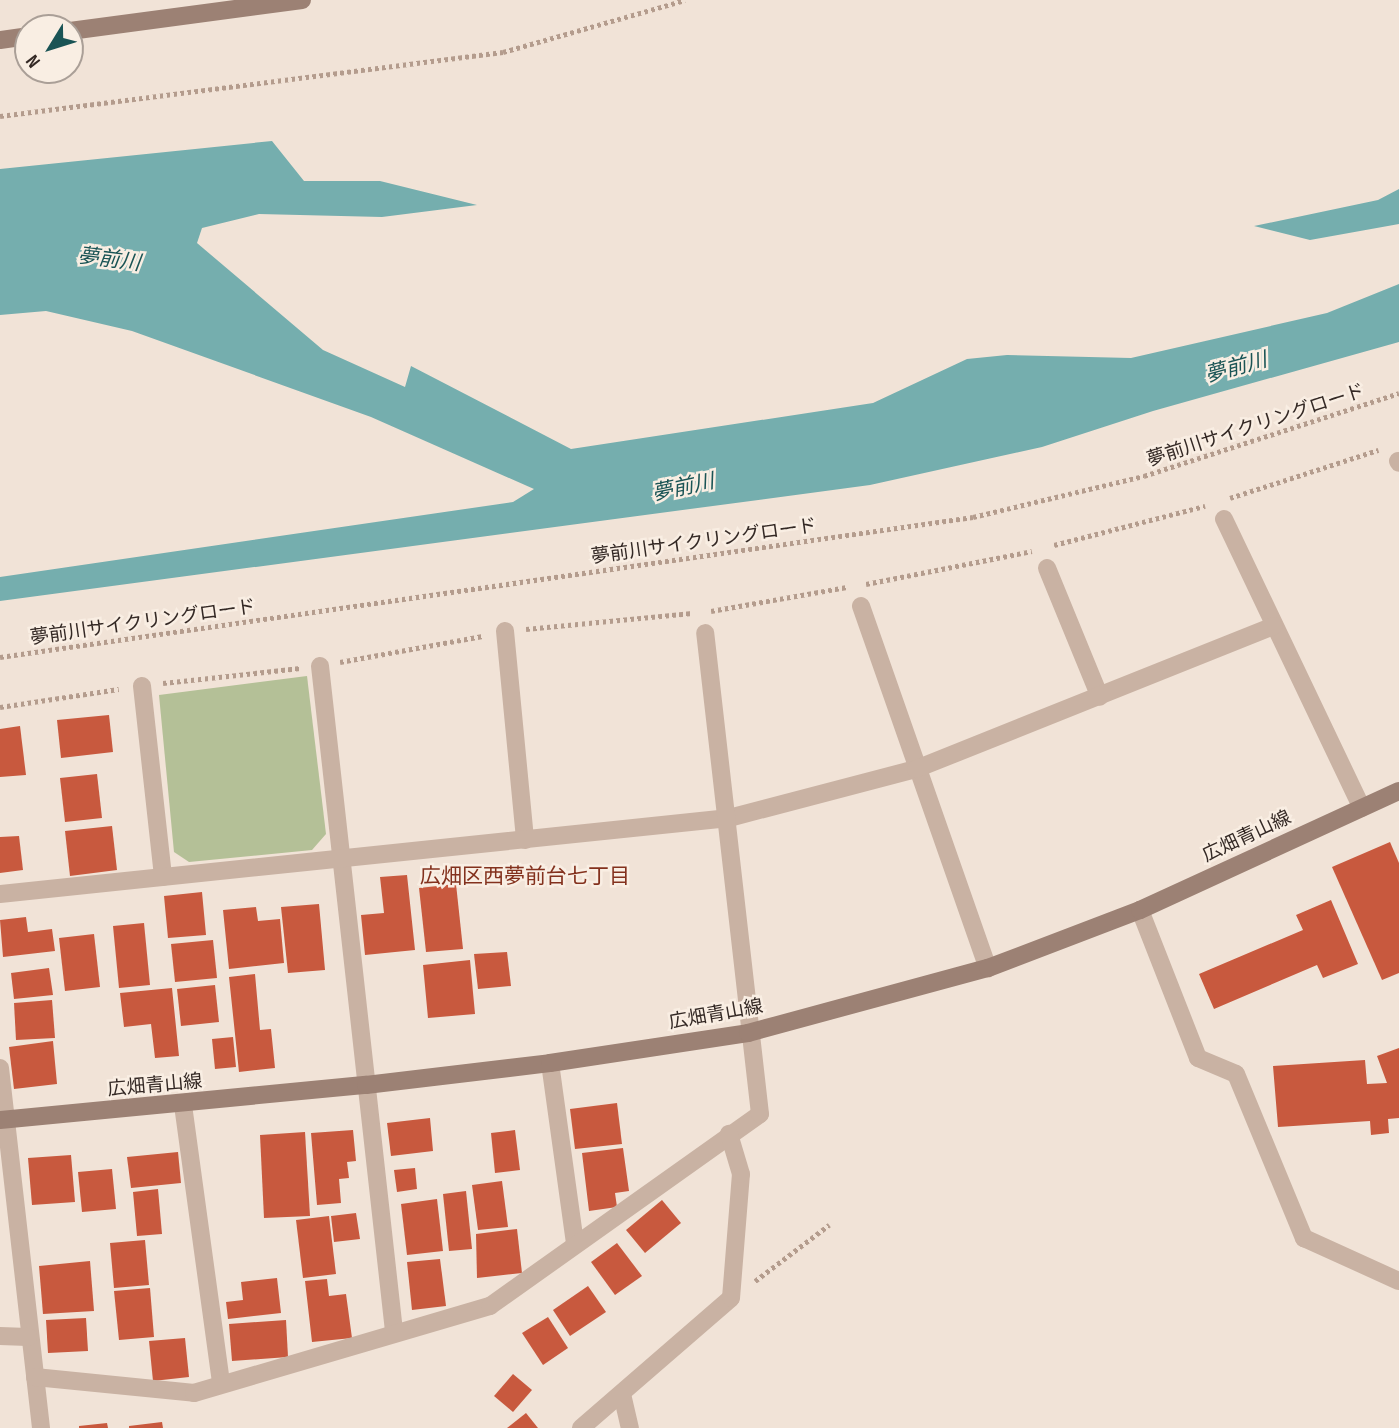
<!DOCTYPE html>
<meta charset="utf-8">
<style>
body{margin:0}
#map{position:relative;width:1399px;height:1428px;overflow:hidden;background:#f1e3d7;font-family:"Sofia Sans Condensed","Noto Sans JP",sans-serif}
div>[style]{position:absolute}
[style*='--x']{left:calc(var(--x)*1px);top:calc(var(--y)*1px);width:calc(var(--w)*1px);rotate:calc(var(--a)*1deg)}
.green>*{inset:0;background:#b4c097}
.water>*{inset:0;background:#75aeae}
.building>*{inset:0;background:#c8593e}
.path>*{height:4.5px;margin-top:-2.25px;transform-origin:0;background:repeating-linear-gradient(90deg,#b49c8d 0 3.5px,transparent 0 7px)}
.street>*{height:18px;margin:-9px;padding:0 9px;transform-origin:9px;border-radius:9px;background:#c9b2a3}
.secondary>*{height:18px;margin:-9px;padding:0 9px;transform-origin:9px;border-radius:9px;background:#9c8174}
span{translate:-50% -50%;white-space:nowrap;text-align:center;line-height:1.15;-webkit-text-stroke:5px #f9eee3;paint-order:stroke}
.street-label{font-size:19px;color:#342925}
.water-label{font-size:21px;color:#1a5455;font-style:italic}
.neighbourhood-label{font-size:21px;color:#83311d}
.north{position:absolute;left:14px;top:14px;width:70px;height:70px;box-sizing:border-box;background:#f9eee3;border:2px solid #aa9f97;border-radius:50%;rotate:232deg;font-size:19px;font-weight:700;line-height:28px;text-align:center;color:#342925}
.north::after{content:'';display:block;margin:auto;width:24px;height:32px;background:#1a5455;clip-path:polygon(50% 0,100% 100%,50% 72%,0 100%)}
</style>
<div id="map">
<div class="green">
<i style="clip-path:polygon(307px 676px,326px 834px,312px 850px,189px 862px,174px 852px,159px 695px)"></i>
</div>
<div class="water">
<i style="clip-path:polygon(272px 141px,304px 181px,380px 181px,477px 205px,382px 217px,259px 214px,202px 228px,197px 243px,323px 350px,405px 387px,411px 366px,571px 449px,873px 403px,967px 359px,1007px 355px,1131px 358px,1327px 313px,1399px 284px,1399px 342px,1153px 411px,1042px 447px,870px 485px,0 601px,0 577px,513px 502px,534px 489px,371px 417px,132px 331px,46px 311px,0 315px,0 169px)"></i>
<i style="clip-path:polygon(1399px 189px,1399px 224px,1310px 240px,1254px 226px,1378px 200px)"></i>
</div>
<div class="building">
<i style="clip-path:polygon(109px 715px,113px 752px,61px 758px,57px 720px)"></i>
<i style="clip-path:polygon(20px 726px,26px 775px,0 777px,0 729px)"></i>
<i style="clip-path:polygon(97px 774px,102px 818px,65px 822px,60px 778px)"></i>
<i style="clip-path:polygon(112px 826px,117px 870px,70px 876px,65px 831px)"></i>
<i style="clip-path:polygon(19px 836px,23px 870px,0 873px,0 837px)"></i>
<i style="clip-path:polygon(1390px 842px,1399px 863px,1399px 973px,1382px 980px,1332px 867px)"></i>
<i style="clip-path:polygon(407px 875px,415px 950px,365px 955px,361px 915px,384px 913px,380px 877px)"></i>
<i style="clip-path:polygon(456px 884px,463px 949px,426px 952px,419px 888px)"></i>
<i style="clip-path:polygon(202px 892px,206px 935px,168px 938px,164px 896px)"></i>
<i style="clip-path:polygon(1331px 900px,1358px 964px,1323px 978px,1317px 965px,1214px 1009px,1199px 974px,1303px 930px,1296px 915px)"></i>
<i style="clip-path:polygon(319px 904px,325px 970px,288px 973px,281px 907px)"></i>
<i style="clip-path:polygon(256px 907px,258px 921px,280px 919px,284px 963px,229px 969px,223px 910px)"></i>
<i style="clip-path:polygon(26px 917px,28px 932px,52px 929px,55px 951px,3px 957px,0 920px)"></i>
<i style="clip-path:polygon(144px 923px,150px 985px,119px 988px,113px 926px)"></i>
<i style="clip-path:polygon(94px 934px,100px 987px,65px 991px,59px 938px)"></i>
<i style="clip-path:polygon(213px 940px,217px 978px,175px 982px,171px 944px)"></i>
<i style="clip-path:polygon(507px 952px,511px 986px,478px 989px,474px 954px)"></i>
<i style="clip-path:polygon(470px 960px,475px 1014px,428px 1018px,423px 965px)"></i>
<i style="clip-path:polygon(49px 968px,53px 995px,14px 999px,11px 973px)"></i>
<i style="clip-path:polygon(255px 974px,260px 1030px,271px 1029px,275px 1068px,239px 1072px,229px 977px)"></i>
<i style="clip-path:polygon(215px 985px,219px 1022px,181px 1026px,177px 989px)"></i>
<i style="clip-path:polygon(172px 988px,179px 1056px,155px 1058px,151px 1024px,124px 1027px,120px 993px)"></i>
<i style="clip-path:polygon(52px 1000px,55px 1038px,16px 1040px,14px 1003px)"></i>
<i style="clip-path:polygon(233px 1037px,236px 1067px,215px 1069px,212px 1039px)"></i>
<i style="clip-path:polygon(53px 1041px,57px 1084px,14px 1089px,9px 1047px)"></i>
<i style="clip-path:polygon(1399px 1048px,1399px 1118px,1388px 1119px,1389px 1133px,1371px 1135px,1370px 1121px,1278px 1127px,1273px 1066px,1365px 1060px,1367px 1084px,1387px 1083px,1377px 1056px)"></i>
<i style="clip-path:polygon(617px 1103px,622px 1144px,575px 1149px,570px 1109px)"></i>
<i style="clip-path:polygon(430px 1118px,433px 1151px,391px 1156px,387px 1123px)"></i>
<i style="clip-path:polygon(353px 1130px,356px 1161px,347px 1162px,349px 1178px,339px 1179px,341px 1203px,317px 1205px,311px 1133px)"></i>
<i style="clip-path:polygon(515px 1130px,520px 1170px,495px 1173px,491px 1133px)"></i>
<i style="clip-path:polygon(305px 1132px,310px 1216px,264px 1218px,260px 1135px)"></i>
<i style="clip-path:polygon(623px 1148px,629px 1191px,615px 1193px,617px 1207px,589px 1211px,582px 1153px)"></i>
<i style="clip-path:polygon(178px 1152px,181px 1183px,131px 1188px,127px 1157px)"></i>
<i style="clip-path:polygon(71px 1155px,75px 1202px,32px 1205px,28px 1158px)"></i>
<i style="clip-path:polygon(415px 1168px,417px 1189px,397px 1192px,394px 1170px)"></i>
<i style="clip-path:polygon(112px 1169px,116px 1209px,82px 1212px,78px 1172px)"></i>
<i style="clip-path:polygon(502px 1181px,508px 1227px,478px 1230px,472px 1185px)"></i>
<i style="clip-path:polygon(158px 1189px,162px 1234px,137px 1236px,133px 1192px)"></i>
<i style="clip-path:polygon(466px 1191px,472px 1249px,449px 1251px,443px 1194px)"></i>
<i style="clip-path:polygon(437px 1199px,443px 1251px,407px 1255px,401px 1204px)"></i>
<i style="clip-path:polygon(662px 1200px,681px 1223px,645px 1253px,626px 1230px)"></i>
<i style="clip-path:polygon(356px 1213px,360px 1239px,334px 1242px,331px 1216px)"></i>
<i style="clip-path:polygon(329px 1216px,336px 1274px,303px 1278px,296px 1220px)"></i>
<i style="clip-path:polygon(517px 1229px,522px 1273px,477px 1278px,476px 1234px)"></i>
<i style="clip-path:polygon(145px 1240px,149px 1285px,114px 1288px,110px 1243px)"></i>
<i style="clip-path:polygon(617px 1243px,642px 1276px,615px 1295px,591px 1262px)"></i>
<i style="clip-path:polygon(440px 1259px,446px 1306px,412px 1310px,407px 1262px)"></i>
<i style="clip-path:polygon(90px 1261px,94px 1311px,43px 1314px,39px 1266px)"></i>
<i style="clip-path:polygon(277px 1278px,281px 1313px,228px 1319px,226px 1302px,243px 1300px,241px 1282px)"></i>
<i style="clip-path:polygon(327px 1279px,329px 1296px,346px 1294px,352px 1338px,312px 1342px,305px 1281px)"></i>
<i style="clip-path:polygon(588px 1286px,606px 1312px,570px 1336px,553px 1310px)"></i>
<i style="clip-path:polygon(150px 1288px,154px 1337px,119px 1340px,114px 1291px)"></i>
<i style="clip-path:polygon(548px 1317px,568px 1348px,543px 1365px,522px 1333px)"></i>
<i style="clip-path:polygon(86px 1318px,88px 1351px,48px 1353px,46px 1320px)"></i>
<i style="clip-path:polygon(286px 1320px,288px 1357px,232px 1361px,229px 1324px)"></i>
<i style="clip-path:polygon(185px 1338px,189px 1377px,153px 1381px,149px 1341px)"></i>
<i style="clip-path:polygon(513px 1374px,532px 1390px,513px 1412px,494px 1396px)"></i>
<i style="clip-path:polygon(526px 1413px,538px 1428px,507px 1428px)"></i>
<i style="clip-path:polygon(162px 1422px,163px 1428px,129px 1428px,129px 1426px)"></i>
<i style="clip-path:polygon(107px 1423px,108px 1428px,79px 1428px,79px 1426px)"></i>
</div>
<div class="path">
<i style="--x:0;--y:116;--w:507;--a:-7.25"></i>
<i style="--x:503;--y:52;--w:189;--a:-15.9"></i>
<i style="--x:1230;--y:498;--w:156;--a:-18"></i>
<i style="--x:1054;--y:545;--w:156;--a:-14.5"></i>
<i style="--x:866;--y:584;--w:169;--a:-11.2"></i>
<i style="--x:711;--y:611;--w:138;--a:-10"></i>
<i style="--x:526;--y:629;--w:167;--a:-5.5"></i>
<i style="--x:0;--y:657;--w:983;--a:-8.19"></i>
<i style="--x:973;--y:517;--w:176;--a:-13.5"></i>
<i style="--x:1144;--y:476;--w:268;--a:-18"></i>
<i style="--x:340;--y:662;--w:145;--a:-10.3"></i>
<i style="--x:163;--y:683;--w:138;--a:-6.2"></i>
<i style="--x:0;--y:707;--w:120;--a:-8.6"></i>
<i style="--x:755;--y:1281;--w:93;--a:-37.1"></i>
</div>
<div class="street">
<i style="--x:1398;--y:461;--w:2;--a:63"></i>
<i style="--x:1224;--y:519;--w:320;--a:64.5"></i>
<i style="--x:1047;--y:568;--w:139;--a:67.7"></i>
<i style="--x:861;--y:606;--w:384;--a:70.7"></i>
<i style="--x:505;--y:631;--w:210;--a:84.5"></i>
<i style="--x:320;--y:666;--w:669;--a:83.65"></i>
<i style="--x:142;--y:686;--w:192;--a:83.7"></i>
<i style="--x:0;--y:894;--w:733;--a:-5.95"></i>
<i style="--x:729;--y:818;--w:193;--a:-14.7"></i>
<i style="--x:916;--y:769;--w:385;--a:-21.8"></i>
<i style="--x:1140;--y:910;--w:159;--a:68.6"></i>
<i style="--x:1198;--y:1058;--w:41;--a:22.8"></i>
<i style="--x:1236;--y:1074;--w:178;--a:67.5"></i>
<i style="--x:1304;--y:1238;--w:104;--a:24.4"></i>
<i style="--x:550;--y:1063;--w:183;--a:82.1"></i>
<i style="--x:0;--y:1068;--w:362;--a:83.5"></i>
<i style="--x:183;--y:1105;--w:282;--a:82.2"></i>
<i style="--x:0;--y:1336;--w:28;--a:2"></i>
<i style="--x:35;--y:1377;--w:160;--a:5.7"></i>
<i style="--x:194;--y:1393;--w:309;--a:-16.4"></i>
<i style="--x:490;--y:1306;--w:331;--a:-35.4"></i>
<i style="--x:760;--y:1114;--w:484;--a:-96.5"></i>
<i style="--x:622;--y:1394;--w:35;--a:77"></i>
<i style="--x:581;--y:1428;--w:198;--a:-40.9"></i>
<i style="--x:731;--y:1298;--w:124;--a:-85.4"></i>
<i style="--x:741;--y:1174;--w:42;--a:-106.7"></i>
</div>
<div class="secondary">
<i style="--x:70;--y:31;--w:234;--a:-7.6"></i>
<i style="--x:0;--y:40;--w:28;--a:-8"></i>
<i style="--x:0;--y:1120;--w:368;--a:-5.5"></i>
<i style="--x:366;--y:1085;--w:185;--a:-6.8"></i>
<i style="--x:550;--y:1063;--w:200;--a:-8.6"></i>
<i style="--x:748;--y:1033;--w:249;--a:-15.2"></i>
<i style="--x:988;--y:968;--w:163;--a:-20.9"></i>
<i style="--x:1140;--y:910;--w:285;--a:-24.7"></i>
</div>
<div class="street-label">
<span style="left:1256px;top:426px;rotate:-18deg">夢前川サイクリングロード</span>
<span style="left:704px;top:542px;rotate:-8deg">夢前川サイクリングロード</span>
<span style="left:143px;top:623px;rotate:-8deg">夢前川サイクリングロード</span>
<span style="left:1247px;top:837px;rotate:-25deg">広畑青山線</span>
<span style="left:716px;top:1015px;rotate:-10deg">広畑青山線</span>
<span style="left:155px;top:1086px;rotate:-5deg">広畑青山線</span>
</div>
<div class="water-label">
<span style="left:109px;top:260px;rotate:7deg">夢前川</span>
<span style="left:1236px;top:368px;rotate:-15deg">夢前川</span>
<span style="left:683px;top:488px;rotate:-12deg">夢前川</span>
</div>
<div class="neighbourhood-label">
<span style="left:525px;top:877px">広畑区西夢前台七丁目</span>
</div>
<div class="north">N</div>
</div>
